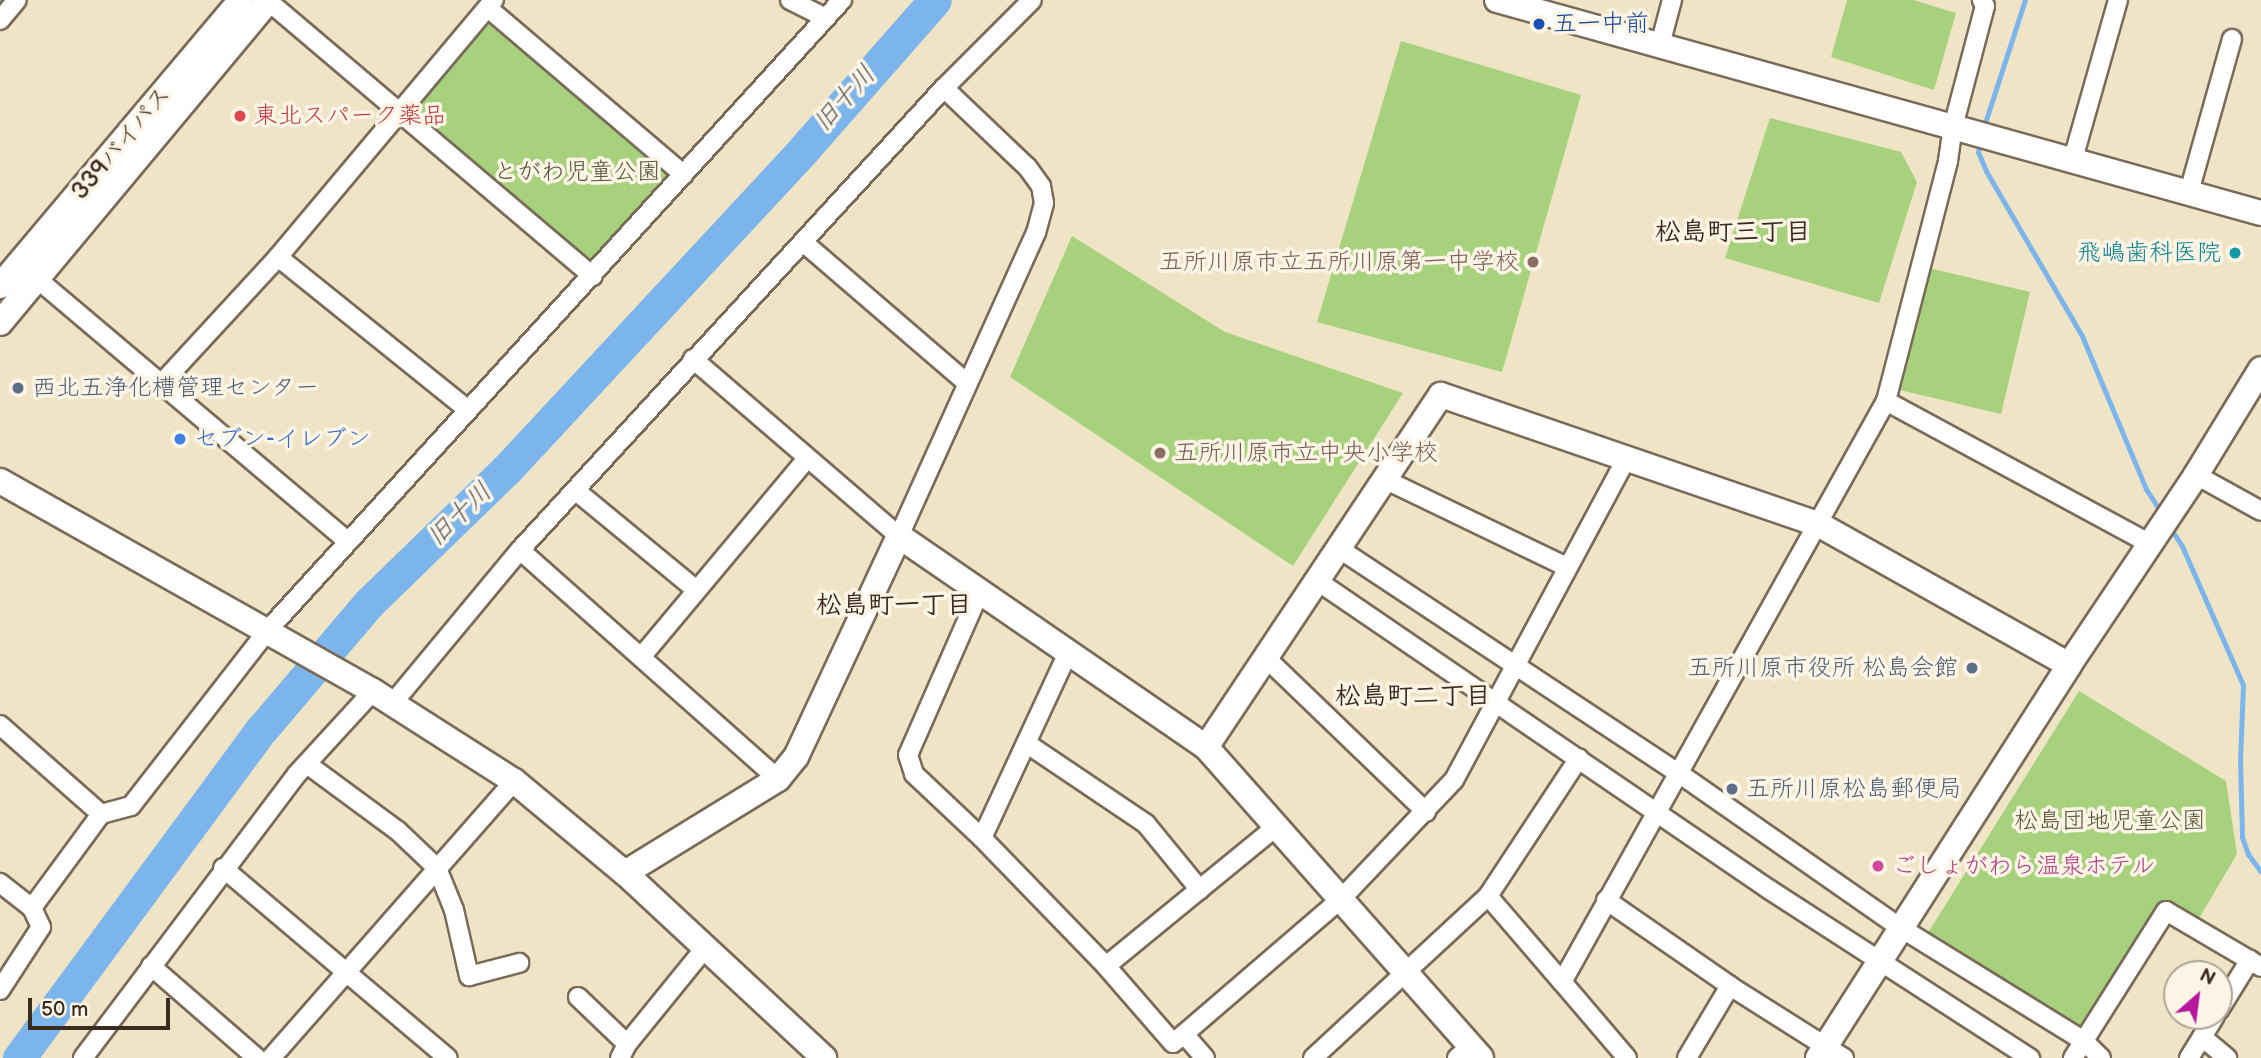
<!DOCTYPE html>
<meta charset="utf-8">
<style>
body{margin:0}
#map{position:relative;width:2261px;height:1058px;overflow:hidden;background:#f0e4c6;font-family:"Balsamiq Sans","Klee One",sans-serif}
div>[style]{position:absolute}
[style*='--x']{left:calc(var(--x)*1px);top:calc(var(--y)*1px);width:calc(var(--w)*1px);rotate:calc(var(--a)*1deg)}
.green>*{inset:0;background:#a7d17d}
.stream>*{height:5px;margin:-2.5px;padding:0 2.5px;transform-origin:2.5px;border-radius:2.5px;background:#7cb5ec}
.river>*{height:33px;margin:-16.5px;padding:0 16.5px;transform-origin:16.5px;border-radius:16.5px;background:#7cb5ec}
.roads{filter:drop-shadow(2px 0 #7a6b59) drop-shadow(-2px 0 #7a6b59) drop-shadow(0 2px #7a6b59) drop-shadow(0 -2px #7a6b59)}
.street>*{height:18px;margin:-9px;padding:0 9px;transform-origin:9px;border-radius:9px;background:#fff}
.secondary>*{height:24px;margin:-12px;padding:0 12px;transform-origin:12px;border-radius:12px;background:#fff}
.dots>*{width:19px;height:19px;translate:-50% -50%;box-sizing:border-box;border:4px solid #fcf5e5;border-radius:50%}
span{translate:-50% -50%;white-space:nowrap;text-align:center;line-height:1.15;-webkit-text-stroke:7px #fcf5e5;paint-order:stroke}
.transit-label{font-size:24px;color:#164399}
.left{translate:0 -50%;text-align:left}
.health-label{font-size:24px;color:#be3a42}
.street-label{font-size:24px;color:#3b2a1e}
.park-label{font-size:24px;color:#565436}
.culture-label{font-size:24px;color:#0d838f}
.right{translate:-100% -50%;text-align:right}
.education-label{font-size:24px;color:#785e54}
.service-label{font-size:24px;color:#4e5e75}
.shop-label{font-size:24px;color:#366cbe}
.hotel-label{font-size:24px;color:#b23c85}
.water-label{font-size:26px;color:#4e545c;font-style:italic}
.neighbourhood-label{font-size:26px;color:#3b2a1e;font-weight:700}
.north{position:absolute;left:2163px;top:960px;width:70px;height:70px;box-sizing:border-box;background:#fcf5e5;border:2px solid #afa495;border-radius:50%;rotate:28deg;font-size:19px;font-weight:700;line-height:28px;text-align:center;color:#3b2a1e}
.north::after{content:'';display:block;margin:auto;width:24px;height:32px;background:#b5179e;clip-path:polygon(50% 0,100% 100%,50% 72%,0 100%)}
.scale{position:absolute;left:28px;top:998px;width:142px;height:32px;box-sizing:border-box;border:4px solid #3b2a1e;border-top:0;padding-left:9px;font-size:21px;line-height:24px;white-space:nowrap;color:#3b2a1e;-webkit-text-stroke:5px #fcf5e5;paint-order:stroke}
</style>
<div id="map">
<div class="green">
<i style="clip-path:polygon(1847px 0,1913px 0,1956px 13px,1934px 90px,1831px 57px)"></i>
<i style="clip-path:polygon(488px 21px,670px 172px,590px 261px,413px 112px)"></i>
<i style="clip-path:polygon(1401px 41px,1581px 95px,1502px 372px,1317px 322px)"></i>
<i style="clip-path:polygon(1770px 118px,1901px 152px,1917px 182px,1879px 303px,1725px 258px)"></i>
<i style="clip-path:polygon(1072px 236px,1225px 332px,1403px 393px,1293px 566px,1010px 377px)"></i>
<i style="clip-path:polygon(1929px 268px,2030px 292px,2001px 414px,1900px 390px)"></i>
<i style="clip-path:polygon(2079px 691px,2226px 781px,2237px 854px,2198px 920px,2163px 900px,2081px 1031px,1926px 936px)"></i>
</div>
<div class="stream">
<i style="--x:0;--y:2;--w:2;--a:-63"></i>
<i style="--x:1983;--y:129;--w:136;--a:-72"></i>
<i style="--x:1980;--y:142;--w:10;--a:101"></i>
<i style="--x:1978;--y:152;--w:21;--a:67"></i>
<i style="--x:1986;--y:171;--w:191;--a:59.8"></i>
<i style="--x:2082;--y:336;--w:166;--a:67.3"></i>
<i style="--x:2146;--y:489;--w:30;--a:57"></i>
<i style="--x:2169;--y:526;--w:24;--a:57"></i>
<i style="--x:2182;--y:546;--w:152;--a:66.3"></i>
<i style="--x:2243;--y:685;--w:74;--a:92.3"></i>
<i style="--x:2240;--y:759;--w:78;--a:88.5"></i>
<i style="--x:2242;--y:837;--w:18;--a:71"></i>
<i style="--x:2248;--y:854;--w:22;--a:54"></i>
</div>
<div class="river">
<i style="--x:19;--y:1058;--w:409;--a:-53.6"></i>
<i style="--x:262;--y:729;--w:165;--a:-49.7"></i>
<i style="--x:369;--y:603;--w:191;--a:-44.2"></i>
<i style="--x:506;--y:470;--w:438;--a:-47.1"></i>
<i style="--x:804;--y:149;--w:198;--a:-48.7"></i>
</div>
<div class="roads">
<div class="street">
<i style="--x:267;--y:0;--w:427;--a:40.3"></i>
<i style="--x:790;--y:0;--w:40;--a:26.6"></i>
<i style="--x:488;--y:8;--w:257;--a:40.4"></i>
<i style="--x:0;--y:20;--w:26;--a:-50"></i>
<i style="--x:1660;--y:45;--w:47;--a:-75.1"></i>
<i style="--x:2073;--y:159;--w:165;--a:-74.2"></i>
<i style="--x:2189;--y:192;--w:159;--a:-74.3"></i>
<i style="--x:803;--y:242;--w:216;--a:40.7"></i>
<i style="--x:278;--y:257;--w:244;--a:38.8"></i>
<i style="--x:29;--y:272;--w:417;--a:40.2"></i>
<i style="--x:693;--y:359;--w:272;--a:40.7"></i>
<i style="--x:899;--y:536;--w:333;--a:-65.7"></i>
<i style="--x:1036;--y:233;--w:31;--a:-75"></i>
<i style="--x:1044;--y:203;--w:17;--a:-100"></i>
<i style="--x:1041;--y:186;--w:24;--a:-126"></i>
<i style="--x:1027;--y:167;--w:115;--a:-136.4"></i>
<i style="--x:160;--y:385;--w:174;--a:-47.3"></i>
<i style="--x:278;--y:257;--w:336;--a:-50"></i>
<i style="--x:1886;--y:401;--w:300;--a:28.4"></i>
<i style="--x:2196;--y:475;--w:74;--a:29"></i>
<i style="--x:1386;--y:480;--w:201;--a:25.7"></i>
<i style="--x:575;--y:490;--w:156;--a:39.5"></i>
<i style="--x:1338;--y:548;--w:410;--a:33.5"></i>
<i style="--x:1680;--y:774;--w:269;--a:34.9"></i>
<i style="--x:1901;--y:928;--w:215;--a:31.7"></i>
<i style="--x:2084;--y:1041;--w:24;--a:45"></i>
<i style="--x:520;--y:550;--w:345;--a:41.6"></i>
<i style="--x:1316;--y:580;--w:550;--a:34.33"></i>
<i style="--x:1770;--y:890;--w:310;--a:32.9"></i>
<i style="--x:980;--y:591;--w:179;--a:113.7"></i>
<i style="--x:908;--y:755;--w:20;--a:72"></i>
<i style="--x:914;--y:774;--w:93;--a:43.3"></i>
<i style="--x:982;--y:838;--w:178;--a:45.9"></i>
<i style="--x:1106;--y:966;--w:102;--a:49"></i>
<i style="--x:1173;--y:1043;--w:14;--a:-39"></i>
<i style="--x:1184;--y:1034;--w:32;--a:49"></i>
<i style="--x:642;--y:656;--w:257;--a:-50.1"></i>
<i style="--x:1264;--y:656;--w:225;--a:43.9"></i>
<i style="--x:392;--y:704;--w:200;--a:-50.3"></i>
<i style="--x:520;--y:550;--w:627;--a:-47.46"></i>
<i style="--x:944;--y:88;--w:124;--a:-45"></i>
<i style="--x:0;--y:725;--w:135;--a:41.4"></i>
<i style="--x:101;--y:814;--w:117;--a:126.3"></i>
<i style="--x:32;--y:908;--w:41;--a:-142"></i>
<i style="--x:1026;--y:743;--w:145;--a:34"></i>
<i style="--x:1146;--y:824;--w:85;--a:50.7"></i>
<i style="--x:307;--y:764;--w:113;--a:36.4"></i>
<i style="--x:398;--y:831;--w:54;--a:43.5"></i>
<i style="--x:437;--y:868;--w:45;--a:68"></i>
<i style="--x:454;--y:910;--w:68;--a:77.2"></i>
<i style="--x:469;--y:976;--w:52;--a:-14.6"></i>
<i style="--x:101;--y:814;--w:31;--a:-15"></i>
<i style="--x:131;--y:806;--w:222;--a:-52.1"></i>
<i style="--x:267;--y:631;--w:854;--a:-47.66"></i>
<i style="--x:982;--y:838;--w:206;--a:-65.1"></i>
<i style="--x:223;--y:868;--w:294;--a:40.2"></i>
<i style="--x:1488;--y:896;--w:113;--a:49.3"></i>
<i style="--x:1606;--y:900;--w:151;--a:34.7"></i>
<i style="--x:1730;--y:986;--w:135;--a:32.3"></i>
<i style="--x:151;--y:966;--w:140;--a:41"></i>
<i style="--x:1106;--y:966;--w:220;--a:-39.3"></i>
<i style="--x:0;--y:990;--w:75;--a:-56.9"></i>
<i style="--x:41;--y:927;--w:21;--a:-115"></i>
<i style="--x:578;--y:997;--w:68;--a:43.8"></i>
<i style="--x:2219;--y:1010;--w:59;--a:-58.2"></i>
<i style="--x:1184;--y:1034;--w:207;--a:-40.7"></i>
<i style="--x:1341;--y:899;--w:164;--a:-46.5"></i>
<i style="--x:1454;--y:780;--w:366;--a:-61.8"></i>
<i style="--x:2202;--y:1037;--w:33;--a:40"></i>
<i style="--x:83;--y:1058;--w:356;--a:-53"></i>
<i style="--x:297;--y:774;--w:113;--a:-47.5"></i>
<i style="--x:271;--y:1058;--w:368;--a:-48.7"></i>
<i style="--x:620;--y:1058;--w:16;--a:-63"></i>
<i style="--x:627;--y:1044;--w:124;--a:-50.9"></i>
<i style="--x:1313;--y:1058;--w:238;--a:-42.8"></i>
<i style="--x:1488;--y:896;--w:165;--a:-56.6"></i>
<i style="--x:1457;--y:1058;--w:18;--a:-41"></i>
<i style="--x:1627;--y:1058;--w:100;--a:-130.5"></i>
<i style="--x:1562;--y:982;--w:665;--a:-60.85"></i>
<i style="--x:1886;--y:401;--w:248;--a:-75.5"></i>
<i style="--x:1948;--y:161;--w:34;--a:-82"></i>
<i style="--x:1953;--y:127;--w:125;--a:-75.2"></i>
<i style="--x:1985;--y:6;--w:7;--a:-117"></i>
<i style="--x:1687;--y:1058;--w:84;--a:-59.2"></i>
<i style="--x:2073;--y:1058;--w:174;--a:-57.7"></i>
<i style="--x:2166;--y:911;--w:110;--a:30.5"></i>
<i style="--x:2189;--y:1058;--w:49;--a:-58.2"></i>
</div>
<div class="secondary">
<i style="--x:1497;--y:0;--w:793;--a:15.58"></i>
<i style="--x:0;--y:286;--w:374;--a:-49.9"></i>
<i style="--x:0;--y:323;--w:420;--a:-50.2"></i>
<i style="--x:0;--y:481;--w:428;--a:29.4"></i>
<i style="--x:373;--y:691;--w:167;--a:32.6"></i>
<i style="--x:514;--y:781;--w:144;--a:39.7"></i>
<i style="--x:625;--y:873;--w:272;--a:42.9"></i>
<i style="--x:1206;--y:747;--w:423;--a:-56.3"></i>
<i style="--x:1441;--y:395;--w:398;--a:18.9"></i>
<i style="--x:1818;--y:524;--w:288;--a:29.3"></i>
<i style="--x:625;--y:873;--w:180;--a:-31.6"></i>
<i style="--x:778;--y:779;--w:28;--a:-51"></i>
<i style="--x:796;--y:757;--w:244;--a:-65"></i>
<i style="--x:899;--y:536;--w:373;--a:34.5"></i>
<i style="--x:1206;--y:747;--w:415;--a:48.5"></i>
<i style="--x:1818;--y:1058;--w:466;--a:-57.4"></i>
<i style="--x:2069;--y:665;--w:229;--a:-56.2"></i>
<i style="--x:2196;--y:475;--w:124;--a:-58.5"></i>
</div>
</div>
<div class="dots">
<i style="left:1539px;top:24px;background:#1a4fb4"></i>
<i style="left:240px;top:116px;background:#e0444e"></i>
<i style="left:2235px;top:253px;background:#0f9aa8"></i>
<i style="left:1533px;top:262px;background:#8d6e63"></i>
<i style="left:18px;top:388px;background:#5c6f8a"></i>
<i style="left:180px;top:439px;background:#3f7fe0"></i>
<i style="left:1160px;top:453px;background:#8d6e63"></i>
<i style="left:1972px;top:668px;background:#5c6f8a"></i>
<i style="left:1732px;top:789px;background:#5c6f8a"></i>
<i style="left:1878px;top:866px;background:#d1479c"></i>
</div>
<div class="transit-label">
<span class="left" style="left:1553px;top:24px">五一中前</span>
</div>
<div class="health-label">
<span class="left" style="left:254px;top:116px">東北スパーク薬品</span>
</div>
<div class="street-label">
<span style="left:121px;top:143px;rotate:-50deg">339バイパス</span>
</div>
<div class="park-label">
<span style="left:577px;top:172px">とがわ児童公園</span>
<span style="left:2110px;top:821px">松島団地児童公園</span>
</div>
<div class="culture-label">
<span class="right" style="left:2221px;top:253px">飛嶋歯科医院</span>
</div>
<div class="education-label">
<span class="right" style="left:1519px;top:262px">五所川原市立五所川原第一中学校</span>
<span class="left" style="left:1174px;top:453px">五所川原市立中央小学校</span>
</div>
<div class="service-label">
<span class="left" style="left:32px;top:388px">西北五浄化槽管理センター</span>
<span class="right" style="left:1958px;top:668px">五所川原市役所 松島会館</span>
<span class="left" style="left:1746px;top:789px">五所川原松島郵便局</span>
</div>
<div class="shop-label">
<span class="left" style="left:194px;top:439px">セブン-イレブン</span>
</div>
<div class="hotel-label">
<span class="left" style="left:1892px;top:866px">ごしょがわら温泉ホテル</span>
</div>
<div class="water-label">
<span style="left:845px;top:99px;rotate:-48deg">旧十川</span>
<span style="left:460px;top:515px;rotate:-44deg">旧十川</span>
</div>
<div class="neighbourhood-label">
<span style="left:1733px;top:233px">松島町三丁目</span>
<span style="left:894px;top:606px">松島町一丁目</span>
<span style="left:1413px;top:697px">松島町二丁目</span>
</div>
<div class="north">N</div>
<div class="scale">50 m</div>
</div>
